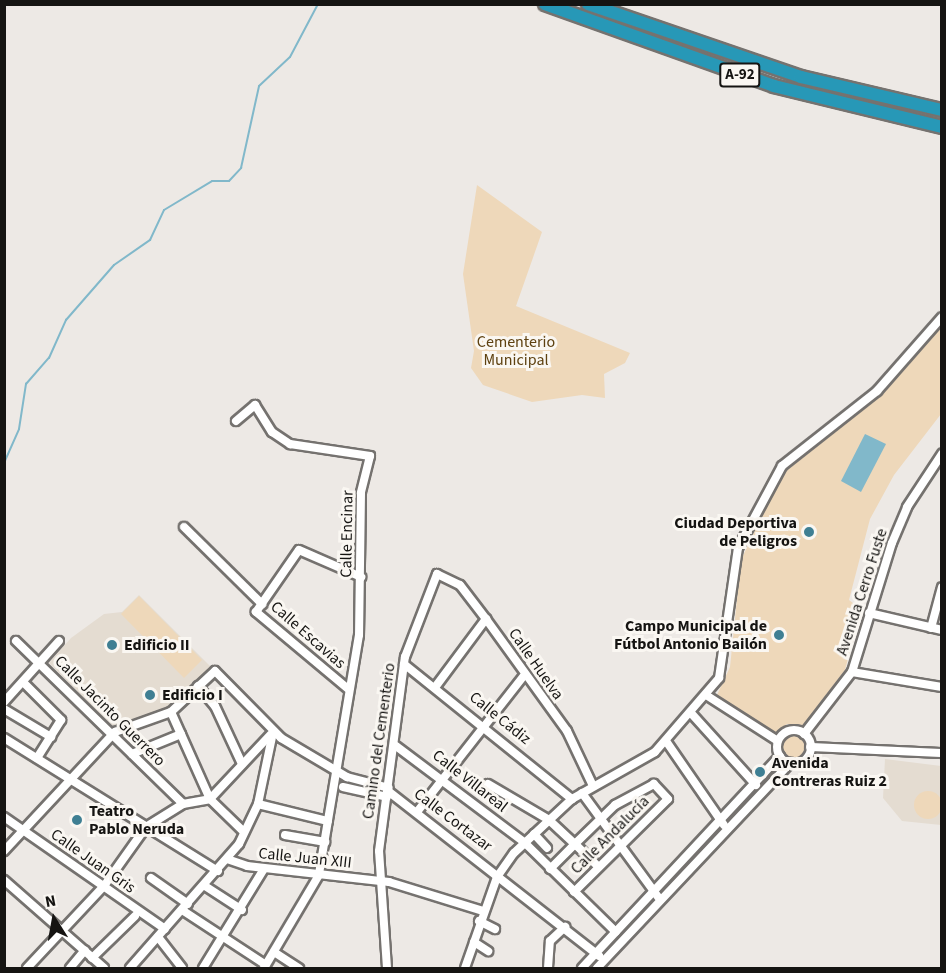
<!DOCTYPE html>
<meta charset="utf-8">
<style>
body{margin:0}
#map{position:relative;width:946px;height:973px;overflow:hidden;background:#ede9e5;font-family:"Source Sans 3",sans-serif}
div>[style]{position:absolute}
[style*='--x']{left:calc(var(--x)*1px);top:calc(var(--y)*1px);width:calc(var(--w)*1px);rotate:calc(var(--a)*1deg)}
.built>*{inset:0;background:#e4dcd1}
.green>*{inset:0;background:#eed8ba}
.round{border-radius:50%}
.water>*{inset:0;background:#81b8ca}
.stream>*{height:2px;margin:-1px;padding:0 1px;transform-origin:1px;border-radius:1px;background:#81b8ca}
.roads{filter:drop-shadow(2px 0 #75726f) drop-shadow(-2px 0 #75726f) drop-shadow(0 2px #75726f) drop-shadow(0 -2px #75726f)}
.minor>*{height:8px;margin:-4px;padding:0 4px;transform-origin:4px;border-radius:4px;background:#fff}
.minor>.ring{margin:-4px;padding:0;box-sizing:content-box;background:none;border:8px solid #fff;border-radius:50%}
.highway>*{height:12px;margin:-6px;padding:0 6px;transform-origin:6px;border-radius:6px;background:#2798b7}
.dots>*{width:16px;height:16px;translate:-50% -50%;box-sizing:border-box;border:3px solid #faf7f2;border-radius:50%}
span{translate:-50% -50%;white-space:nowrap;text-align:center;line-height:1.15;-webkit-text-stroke:6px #faf7f2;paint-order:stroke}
.shield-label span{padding:2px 4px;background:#faf7f2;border:2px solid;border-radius:4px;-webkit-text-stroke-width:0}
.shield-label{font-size:15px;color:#151412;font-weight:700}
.park-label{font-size:16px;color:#5e4110}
.poi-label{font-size:16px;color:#151412;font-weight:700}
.right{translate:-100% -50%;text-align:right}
.left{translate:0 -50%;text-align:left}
.street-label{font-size:16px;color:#151412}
.frame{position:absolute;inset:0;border:6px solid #151412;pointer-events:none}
.north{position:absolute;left:24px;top:889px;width:60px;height:60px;-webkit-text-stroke:4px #faf7f2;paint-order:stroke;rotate:349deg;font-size:16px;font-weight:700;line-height:24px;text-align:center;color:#151412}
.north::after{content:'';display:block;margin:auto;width:21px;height:27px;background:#151412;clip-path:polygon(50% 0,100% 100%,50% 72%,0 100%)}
</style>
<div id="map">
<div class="built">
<i style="clip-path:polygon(139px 595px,211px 667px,164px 709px,113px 726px,49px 663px,71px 638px,104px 614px,122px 612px)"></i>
<i style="clip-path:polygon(885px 759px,941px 766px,941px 825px,902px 821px,883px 798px)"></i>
</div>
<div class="green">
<i style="clip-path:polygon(477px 185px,542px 232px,516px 306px,630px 353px,625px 363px,604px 374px,605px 398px,582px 395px,532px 402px,483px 385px,471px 368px,474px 351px,463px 274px)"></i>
<i style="clip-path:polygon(941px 321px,941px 414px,894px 475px,870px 519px,849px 600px,861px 609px,845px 670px,803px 725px,787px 724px,774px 734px,717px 695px,730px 667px,741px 560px,781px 475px,865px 408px)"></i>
<i style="clip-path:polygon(139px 596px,202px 660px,184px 678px,121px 614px)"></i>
<i class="round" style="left:783px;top:736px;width:22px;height:22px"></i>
<i class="round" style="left:914px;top:791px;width:28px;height:28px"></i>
</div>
<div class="water">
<i style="clip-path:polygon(865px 434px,886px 444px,861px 492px,841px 481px)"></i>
</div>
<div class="stream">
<i style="--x:4;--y:463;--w:37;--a:-66"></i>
<i style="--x:19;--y:429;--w:46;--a:-81.2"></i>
<i style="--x:26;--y:384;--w:35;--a:-49"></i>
<i style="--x:49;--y:358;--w:42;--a:-65.9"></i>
<i style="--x:66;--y:320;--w:73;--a:-48.9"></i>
<i style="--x:114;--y:265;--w:44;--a:-34.8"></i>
<i style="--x:150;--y:240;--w:33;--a:-65"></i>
<i style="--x:164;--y:210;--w:56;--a:-31.1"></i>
<i style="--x:212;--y:181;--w:17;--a:0"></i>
<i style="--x:229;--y:181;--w:18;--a:-47"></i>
<i style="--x:241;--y:168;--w:84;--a:-77.6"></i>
<i style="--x:259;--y:86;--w:42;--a:-43.1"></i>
<i style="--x:290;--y:57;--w:60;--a:-62.2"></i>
</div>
<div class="roads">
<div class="minor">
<i style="--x:236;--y:421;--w:25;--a:-40"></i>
<i style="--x:255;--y:405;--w:32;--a:58"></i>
<i style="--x:272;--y:432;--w:22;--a:34"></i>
<i style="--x:290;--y:444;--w:81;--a:8.5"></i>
<i style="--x:370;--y:456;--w:38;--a:104"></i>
<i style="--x:361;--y:493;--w:142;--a:90.8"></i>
<i style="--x:359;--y:635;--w:243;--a:99.5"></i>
<i style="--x:319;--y:875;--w:108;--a:120.6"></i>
<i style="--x:184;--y:527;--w:110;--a:44.6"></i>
<i style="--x:869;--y:613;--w:75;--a:13.1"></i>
<i style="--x:931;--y:628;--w:42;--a:-75"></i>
<i style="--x:16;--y:641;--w:233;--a:44.3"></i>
<i style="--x:404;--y:664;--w:216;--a:38.8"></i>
<i style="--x:852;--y:672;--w:91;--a:9.5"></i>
<i style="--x:23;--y:682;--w:54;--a:45"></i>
<i style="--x:61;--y:720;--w:45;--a:122.3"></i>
<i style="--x:198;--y:686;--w:26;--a:50"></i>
<i style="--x:215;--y:706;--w:64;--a:65"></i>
<i style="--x:436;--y:686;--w:84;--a:-53.3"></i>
<i style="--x:347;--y:688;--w:119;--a:-140.1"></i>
<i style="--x:256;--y:612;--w:75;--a:-55.3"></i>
<i style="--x:299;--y:550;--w:68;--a:23.5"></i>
<i style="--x:706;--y:695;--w:85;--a:32.6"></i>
<i style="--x:4;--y:702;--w:82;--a:-48"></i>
<i style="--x:4;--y:709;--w:55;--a:30.8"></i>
<i style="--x:171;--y:712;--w:95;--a:65.9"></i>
<i style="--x:210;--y:799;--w:45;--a:44.1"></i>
<i style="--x:691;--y:713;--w:97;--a:47.9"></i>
<i class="ring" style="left:777px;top:730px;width:26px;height:26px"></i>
<i style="--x:804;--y:734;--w:78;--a:-52.3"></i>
<i style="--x:852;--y:672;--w:135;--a:-72.8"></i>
<i style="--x:892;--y:543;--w:39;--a:-67"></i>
<i style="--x:907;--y:507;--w:64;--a:-56.6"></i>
<i style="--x:4;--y:738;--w:252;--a:31.9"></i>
<i style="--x:666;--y:741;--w:102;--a:55.4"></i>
<i style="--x:396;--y:746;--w:161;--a:36.9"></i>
<i style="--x:525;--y:843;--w:127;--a:44.4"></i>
<i style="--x:810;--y:747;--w:132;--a:2.6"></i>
<i style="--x:132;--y:754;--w:53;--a:-22.2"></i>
<i style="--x:488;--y:784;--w:71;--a:30.5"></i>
<i style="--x:549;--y:820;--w:33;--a:43"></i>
<i style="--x:343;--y:787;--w:45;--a:12.8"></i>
<i style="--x:388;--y:791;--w:268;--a:38"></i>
<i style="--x:582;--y:793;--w:129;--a:53.8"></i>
<i style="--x:210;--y:799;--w:89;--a:-46.8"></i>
<i style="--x:258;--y:804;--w:72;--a:13.7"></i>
<i style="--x:417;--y:812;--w:172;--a:-51.9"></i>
<i style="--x:4;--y:817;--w:196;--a:34.8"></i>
<i style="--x:534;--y:834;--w:19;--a:47"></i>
<i style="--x:285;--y:835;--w:41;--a:9.9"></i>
<i style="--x:577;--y:846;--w:30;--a:44"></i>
<i style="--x:4;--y:851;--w:163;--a:-47"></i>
<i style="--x:115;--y:732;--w:59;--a:-19.7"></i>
<i style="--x:171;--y:712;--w:60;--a:-43"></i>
<i style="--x:215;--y:671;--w:94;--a:45.4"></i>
<i style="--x:281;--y:738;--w:77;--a:30.6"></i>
<i style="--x:347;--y:777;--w:43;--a:14.7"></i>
<i style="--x:227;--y:859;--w:21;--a:19"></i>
<i style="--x:247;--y:866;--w:143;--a:6.4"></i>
<i style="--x:389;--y:882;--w:98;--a:17.1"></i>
<i style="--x:550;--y:869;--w:33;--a:-45"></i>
<i style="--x:151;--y:878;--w:45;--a:35.1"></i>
<i style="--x:4;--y:880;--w:133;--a:41.3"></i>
<i style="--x:205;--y:886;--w:44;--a:33"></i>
<i style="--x:574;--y:892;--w:132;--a:-44.7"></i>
<i style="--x:668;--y:799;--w:21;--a:-133"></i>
<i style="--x:654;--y:784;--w:44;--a:151.7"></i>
<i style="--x:615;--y:805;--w:53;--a:135.8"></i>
<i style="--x:182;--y:910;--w:100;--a:33.2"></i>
<i style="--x:479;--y:921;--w:18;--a:27"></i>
<i style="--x:158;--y:937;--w:39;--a:52"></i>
<i style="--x:474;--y:942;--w:17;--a:33"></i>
<i style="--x:274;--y:952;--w:30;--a:33"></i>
<i style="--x:92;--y:958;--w:60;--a:-44.3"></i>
<i style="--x:27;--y:968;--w:112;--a:-46.8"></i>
<i style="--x:104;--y:886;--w:72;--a:-54.6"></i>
<i style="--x:146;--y:827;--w:44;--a:-31.9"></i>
<i style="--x:183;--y:804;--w:27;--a:-10"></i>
<i style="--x:70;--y:968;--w:23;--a:-50"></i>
<i style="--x:130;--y:968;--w:165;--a:-48.7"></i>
<i style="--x:239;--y:844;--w:44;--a:-64.6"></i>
<i style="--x:258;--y:804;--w:74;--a:-78.2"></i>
<i style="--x:203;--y:968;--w:116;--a:-58.4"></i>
<i style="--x:387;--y:968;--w:117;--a:-93.9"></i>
<i style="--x:379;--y:851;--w:196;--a:-82.4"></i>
<i style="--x:405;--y:657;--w:89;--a:-68.9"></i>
<i style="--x:437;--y:574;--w:25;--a:26"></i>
<i style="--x:460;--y:585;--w:43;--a:52.6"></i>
<i style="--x:486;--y:619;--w:138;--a:54.1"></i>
<i style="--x:567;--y:731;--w:61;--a:64.7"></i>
<i style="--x:465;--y:968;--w:96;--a:-70.6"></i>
<i style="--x:497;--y:877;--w:29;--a:-55"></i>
<i style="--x:514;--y:853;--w:79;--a:-43"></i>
<i style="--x:572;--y:799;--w:95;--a:-29.5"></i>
<i style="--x:655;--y:752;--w:98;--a:-49.1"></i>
<i style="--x:719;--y:678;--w:131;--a:-81.7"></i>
<i style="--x:738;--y:548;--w:93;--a:-61.8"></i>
<i style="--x:782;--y:466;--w:121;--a:-38.3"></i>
<i style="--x:877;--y:391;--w:98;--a:-48.7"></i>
<i style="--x:548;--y:968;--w:27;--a:-86"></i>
<i style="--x:550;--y:941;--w:21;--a:-43"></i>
<i style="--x:582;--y:968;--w:290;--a:-47"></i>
<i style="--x:597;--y:968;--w:282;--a:-46.7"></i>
</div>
<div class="highway">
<i style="--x:545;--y:4;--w:243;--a:19.7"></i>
<i style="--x:774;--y:86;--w:173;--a:13.7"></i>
<i style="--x:588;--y:4;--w:225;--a:18.9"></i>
<i style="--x:801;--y:77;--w:145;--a:13.2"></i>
</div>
</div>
<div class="dots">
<i style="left:809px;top:532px;background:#3f7f93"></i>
<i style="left:779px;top:635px;background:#3f7f93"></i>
<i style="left:112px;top:645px;background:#3f7f93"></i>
<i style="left:150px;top:695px;background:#3f7f93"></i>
<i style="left:760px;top:772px;background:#3f7f93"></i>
<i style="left:77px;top:820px;background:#3f7f93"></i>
</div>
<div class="shield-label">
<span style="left:740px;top:75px">A-92</span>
</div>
<div class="park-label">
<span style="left:516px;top:351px">Cementerio<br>Municipal</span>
</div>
<div class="poi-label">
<span class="right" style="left:797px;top:532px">Ciudad Deportiva<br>de Peligros</span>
<span class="right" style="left:767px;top:635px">Campo Municipal de<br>Fútbol Antonio Bailón</span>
<span class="left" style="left:124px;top:645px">Edificio II</span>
<span class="left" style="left:162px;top:695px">Edificio I</span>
<span class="left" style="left:772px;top:772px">Avenida<br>Contreras Ruiz 2</span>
<span class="left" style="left:89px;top:820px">Teatro<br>Pablo Neruda</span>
</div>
<div class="street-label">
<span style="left:347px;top:534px;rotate:-89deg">Calle Encinar</span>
<span style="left:862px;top:592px;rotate:-72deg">Avenida Cerro Fuste</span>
<span style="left:308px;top:635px;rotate:41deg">Calle Escavias</span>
<span style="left:536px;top:664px;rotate:55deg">Calle Huelva</span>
<span style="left:110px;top:711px;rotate:45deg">Calle Jacinto Guerrero</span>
<span style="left:500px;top:718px;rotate:39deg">Calle Cádiz</span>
<span style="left:379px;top:741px;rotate:-82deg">Camino del Cementerio</span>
<span style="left:470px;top:781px;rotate:38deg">Calle Villareal</span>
<span style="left:453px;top:820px;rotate:37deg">Calle Cortazar</span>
<span style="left:610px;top:835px;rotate:-45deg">Calle Andalucía</span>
<span style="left:305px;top:858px;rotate:6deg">Calle Juan XIII</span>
<span style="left:93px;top:861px;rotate:35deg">Calle Juan Gris</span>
</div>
<div class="frame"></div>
<div class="north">N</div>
</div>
